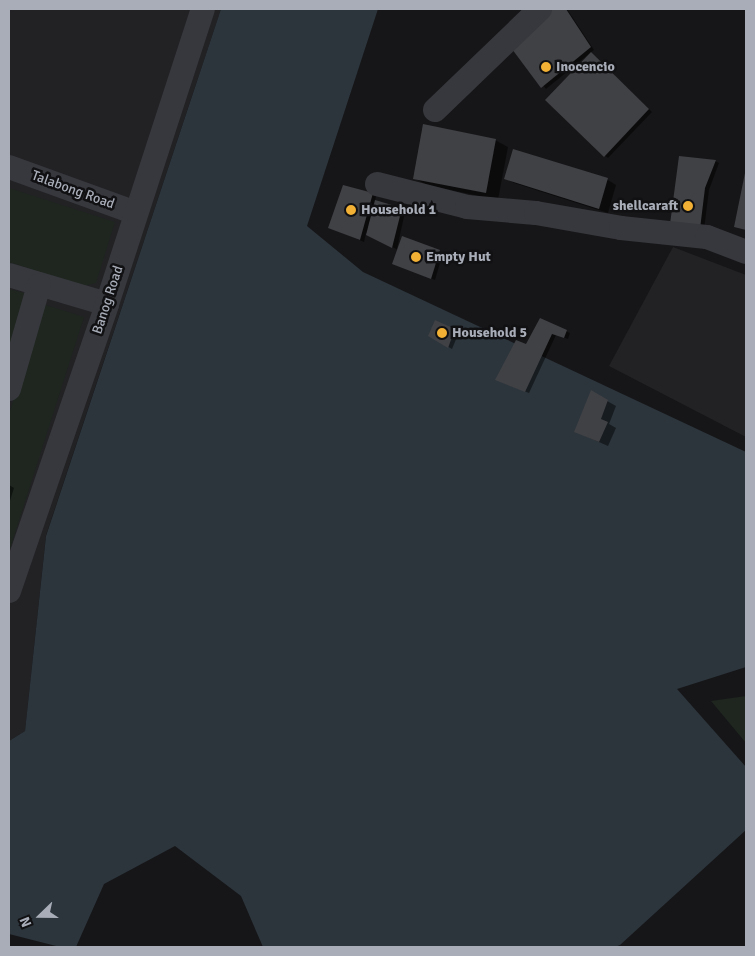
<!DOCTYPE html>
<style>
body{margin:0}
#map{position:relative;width:755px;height:956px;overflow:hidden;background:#161618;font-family:Signika,sans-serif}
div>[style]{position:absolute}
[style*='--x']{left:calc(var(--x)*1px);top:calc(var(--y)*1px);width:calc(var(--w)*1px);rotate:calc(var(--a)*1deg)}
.built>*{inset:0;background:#222225}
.green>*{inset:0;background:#1e261f}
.water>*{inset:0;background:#2c353c}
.shadow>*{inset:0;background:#0007}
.building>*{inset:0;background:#404145}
.minor>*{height:24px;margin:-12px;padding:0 12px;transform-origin:12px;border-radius:12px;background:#37383d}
.dots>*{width:14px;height:14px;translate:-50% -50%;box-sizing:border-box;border:2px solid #111113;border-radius:50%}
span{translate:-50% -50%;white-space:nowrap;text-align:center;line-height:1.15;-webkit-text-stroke:5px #111113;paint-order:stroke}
.poi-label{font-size:14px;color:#a8adb8;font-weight:700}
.left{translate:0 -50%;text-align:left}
.right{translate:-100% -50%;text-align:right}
.street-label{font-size:14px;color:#a8adb8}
.frame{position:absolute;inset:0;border:10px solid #a8adb8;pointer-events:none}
.north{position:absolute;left:15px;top:891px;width:50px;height:50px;-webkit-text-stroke:4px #111113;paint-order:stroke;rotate:248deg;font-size:14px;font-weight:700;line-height:20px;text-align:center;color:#a8adb8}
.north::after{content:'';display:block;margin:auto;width:18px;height:22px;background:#a8adb8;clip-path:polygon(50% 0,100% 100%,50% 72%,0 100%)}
</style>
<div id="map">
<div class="built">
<i style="clip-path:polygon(9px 9px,221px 9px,46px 535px,25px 731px,9px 741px)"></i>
<i style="clip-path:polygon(673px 247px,746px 275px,746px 437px,609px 366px)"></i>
</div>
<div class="green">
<i style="clip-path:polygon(9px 188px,115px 222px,96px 283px,83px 286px,9px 262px)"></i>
<i style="clip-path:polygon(9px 289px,28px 294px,9px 355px)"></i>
<i style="clip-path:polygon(43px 304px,84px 317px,9px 552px,9px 414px)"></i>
<i style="clip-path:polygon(746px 696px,746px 743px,711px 701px)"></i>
</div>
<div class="water">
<i style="clip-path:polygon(221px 9px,378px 9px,307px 226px,363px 272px,746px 452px,746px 667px,677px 689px,746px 767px,746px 830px,620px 945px,615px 947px,263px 947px,241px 896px,175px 846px,104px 884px,76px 947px,60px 947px,9px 934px,9px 741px,25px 731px,46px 536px)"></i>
</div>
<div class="shadow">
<i style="clip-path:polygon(554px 9px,567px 9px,594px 50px,590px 53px,652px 112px,608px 158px,605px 156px,590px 55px,589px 54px,546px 89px,511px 45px)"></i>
<i style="clip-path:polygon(495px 140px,508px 147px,498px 200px,427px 185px,414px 178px)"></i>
<i style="clip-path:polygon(514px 151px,608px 180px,616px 185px,608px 213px,514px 183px,506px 178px)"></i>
<i style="clip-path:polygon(715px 161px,719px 163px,709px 190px,704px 230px,676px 225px)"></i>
<i style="clip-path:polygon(746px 175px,746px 230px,736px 226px)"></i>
<i style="clip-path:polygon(372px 194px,376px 196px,375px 202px,405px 212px,397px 249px,439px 251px,443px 253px,435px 280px,397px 265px,398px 250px,366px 233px,364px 242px,333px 229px)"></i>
<i style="clip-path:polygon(540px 320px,570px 333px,568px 339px,556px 335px,529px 393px,501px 382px,527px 345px)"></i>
<i style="clip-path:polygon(436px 322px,459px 332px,452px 349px,430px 336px)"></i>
<i style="clip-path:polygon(591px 392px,616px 406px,609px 424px,616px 428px,608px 446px,576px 432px)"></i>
<i style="clip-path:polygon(9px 485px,14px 488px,9px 504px)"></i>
</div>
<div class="building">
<i style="clip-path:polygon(552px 9px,566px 9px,591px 47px,541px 88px,509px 45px)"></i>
<i style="clip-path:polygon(591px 52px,649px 109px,604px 157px,545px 100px)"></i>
<i style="clip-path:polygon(423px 124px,496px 139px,486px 193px,413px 179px)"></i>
<i style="clip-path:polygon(513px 149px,608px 178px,599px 209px,504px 179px)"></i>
<i style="clip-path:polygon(679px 156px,716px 160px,705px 188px,700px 229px,670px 224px)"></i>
<i style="clip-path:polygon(745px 173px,746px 173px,746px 230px,734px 227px)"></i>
<i style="clip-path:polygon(343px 185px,373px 193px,360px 240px,328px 228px)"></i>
<i style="clip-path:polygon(375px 200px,402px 208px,392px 248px,366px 235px)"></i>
<i style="clip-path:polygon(402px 236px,440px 250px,431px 279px,392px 264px)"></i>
<i style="clip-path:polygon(540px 318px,567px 330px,564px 338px,552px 334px,525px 392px,495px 380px,516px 340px,526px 344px)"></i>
<i style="clip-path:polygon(435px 320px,455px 329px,448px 348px,428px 336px)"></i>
<i style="clip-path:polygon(591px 390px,608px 400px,601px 419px,608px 422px,599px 442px,574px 432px)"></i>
</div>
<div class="minor">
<i style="--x:435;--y:110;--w:146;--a:-43.9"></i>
<i style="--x:9;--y:167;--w:135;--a:19.9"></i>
<i style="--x:377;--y:184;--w:93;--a:14.3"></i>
<i style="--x:467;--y:207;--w:69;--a:5"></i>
<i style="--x:536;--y:213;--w:86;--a:10"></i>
<i style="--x:621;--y:228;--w:86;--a:6"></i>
<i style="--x:707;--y:237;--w:42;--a:21"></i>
<i style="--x:9;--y:275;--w:102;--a:16.5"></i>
<i style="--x:9;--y:389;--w:108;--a:-73.9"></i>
<i style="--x:9;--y:591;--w:303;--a:-71.1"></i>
<i style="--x:107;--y:304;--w:310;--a:-72"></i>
</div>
<div class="dots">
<i style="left:546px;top:67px;background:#f2b134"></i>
<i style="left:688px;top:206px;background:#f2b134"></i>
<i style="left:351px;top:210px;background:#f2b134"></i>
<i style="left:416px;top:257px;background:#f2b134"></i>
<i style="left:442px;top:333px;background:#f2b134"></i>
</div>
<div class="poi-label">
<span class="left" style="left:556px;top:67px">Inocencio</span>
<span class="right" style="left:678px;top:206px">shellcaraft</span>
<span class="left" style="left:361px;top:210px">Household 1</span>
<span class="left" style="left:426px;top:257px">Empty Hut</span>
<span class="left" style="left:452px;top:333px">Household 5</span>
</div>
<div class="street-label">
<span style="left:73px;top:190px;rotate:20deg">Talabong Road</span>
<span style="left:108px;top:300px;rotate:-72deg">Banog Road</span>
</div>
<div class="frame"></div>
<div class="north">N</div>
</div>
